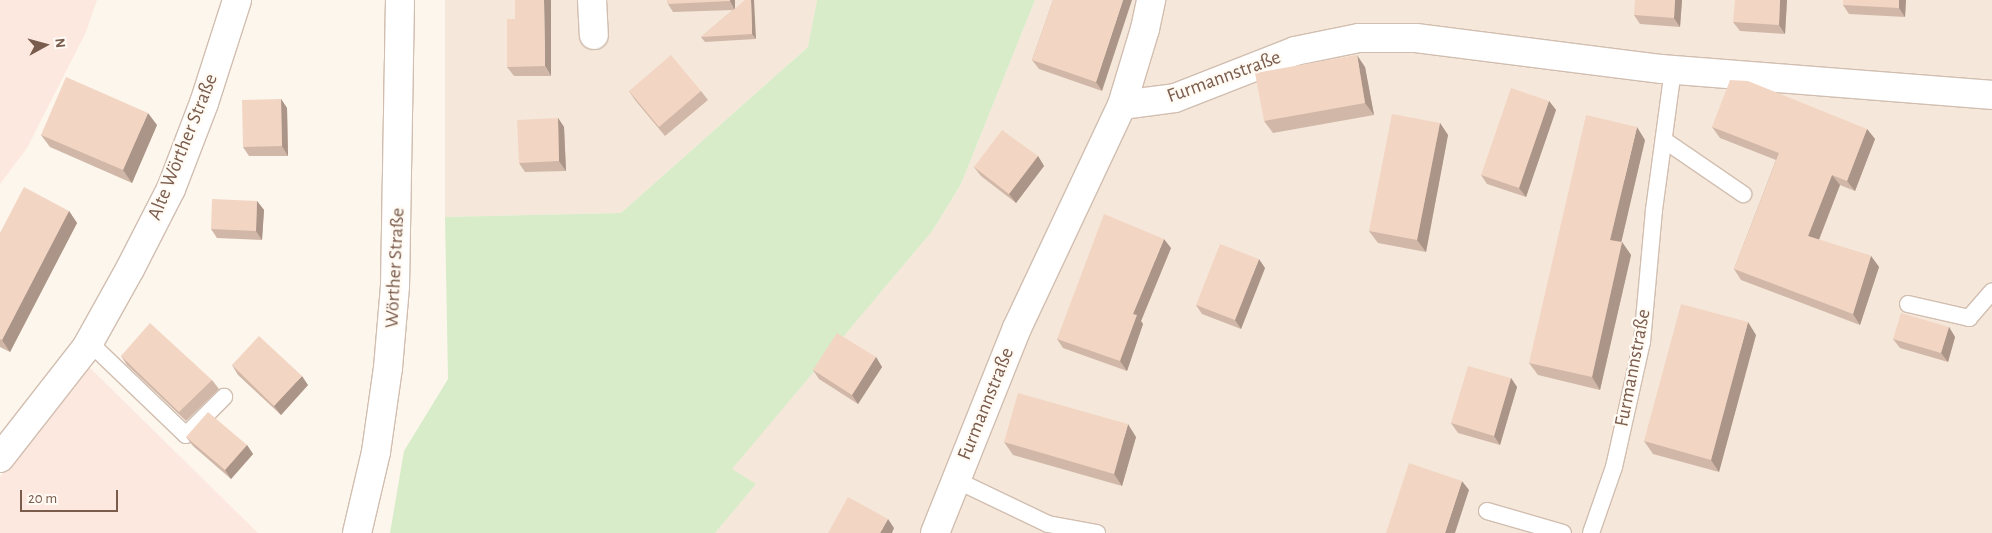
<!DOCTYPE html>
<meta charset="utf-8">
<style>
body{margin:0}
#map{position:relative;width:1992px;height:533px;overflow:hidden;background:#fdf6ec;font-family:"Alegreya Sans",sans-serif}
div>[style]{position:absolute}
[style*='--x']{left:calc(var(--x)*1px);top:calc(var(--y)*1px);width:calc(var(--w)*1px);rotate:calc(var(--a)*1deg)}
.residential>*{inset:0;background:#f5e8da}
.commercial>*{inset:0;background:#fde8e0}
.green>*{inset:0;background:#d8ecc9}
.roads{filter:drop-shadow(1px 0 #d1beb0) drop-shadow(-1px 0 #d1beb0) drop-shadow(0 1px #d1beb0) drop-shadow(0 -1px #d1beb0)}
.lane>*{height:16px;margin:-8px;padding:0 8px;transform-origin:8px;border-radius:8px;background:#fff}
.street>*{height:28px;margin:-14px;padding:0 14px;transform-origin:14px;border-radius:14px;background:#fff}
.secondary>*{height:28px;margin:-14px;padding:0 14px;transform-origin:14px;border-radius:14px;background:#fff}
.wall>*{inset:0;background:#d1b7a8}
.shaded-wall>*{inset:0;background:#aa9588}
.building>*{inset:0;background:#f3d5c3}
span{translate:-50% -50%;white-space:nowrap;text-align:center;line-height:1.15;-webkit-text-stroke:4.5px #fffaf3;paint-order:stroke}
.street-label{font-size:20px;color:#7a5c4d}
.north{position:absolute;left:20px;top:20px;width:50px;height:50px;-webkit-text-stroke:4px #fffaf3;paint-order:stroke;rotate:83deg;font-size:14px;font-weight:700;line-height:20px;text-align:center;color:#7a5c4d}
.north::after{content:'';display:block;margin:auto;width:18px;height:22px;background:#7a5c4d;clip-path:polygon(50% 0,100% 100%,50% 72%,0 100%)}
.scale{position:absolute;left:20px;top:490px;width:98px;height:22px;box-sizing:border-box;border:2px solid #7a5c4d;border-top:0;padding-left:6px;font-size:15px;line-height:18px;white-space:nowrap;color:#7a5c4d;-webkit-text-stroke:4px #fffaf3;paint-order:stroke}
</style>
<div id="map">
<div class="residential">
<i style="clip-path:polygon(445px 0,817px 0,809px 46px,621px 213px,445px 217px)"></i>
<i style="clip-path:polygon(1035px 0,1992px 0,1992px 533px,715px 533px,755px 485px,731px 469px,933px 230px,961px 184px)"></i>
</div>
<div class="commercial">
<i style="clip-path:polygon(0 0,97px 0,86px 32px,27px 148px,0 184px)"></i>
<i style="clip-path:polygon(83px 361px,258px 533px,0 533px,0 477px)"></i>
</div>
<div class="green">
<i style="clip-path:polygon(817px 0,1035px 0,961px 184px,933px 230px,732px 469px,756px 484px,715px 533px,390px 533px,404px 451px,448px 379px,445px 217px,621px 213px,808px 47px)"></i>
</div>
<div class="roads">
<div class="lane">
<i style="--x:1664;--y:140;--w:96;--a:34.4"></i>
<i style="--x:1908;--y:304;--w:63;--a:12.9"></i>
<i style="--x:1969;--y:318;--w:35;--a:-49"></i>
<i style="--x:89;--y:342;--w:134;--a:43.8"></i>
<i style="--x:186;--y:435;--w:54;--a:-45"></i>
<i style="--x:956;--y:480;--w:102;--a:25.6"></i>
<i style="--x:1048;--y:524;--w:50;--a:10.4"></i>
<i style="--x:1487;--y:511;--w:79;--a:16.1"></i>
<i style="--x:1591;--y:533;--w:70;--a:-70.8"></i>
<i style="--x:1614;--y:467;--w:128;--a:-77.4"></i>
<i style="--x:1642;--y:342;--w:133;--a:-84.8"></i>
<i style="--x:1654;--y:210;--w:141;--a:-82.3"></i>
</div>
<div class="street">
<i style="--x:592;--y:0;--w:35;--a:87"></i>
<i style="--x:1122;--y:105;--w:53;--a:-7.5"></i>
<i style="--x:1175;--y:98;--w:129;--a:-21.4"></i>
<i style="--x:1295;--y:51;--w:65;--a:-11.5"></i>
<i style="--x:1359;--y:38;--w:57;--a:0"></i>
<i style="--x:1416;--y:38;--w:248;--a:7.2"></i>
<i style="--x:1662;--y:69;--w:331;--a:4.5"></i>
<i style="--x:0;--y:458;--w:140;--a:-52"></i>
<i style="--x:86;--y:348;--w:90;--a:-60.9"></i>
<i style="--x:130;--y:269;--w:90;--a:-62.9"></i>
<i style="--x:171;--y:189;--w:92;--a:-69"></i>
<i style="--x:204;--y:103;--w:108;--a:-72.2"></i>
<i style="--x:935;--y:533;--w:221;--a:-68.2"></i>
<i style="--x:1017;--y:328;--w:246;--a:-64.8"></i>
<i style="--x:1122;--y:105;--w:79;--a:-73.2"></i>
<i style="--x:1145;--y:29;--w:30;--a:-78"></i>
</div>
<div class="secondary">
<i style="--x:357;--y:533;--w:83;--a:-76.8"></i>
<i style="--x:376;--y:452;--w:85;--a:-81.9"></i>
<i style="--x:388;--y:368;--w:82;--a:-85.1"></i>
<i style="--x:395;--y:286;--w:286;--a:-89"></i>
</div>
</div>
<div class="wall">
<i style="clip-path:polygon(667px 0,735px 0,735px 8px,756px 39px,705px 42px,701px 37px,733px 10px,673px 12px,668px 4px)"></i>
<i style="clip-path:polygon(1053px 0,1102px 91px,1039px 69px,1032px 60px)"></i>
<i style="clip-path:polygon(1682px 0,1680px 27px,1640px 24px,1634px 15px)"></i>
<i style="clip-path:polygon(1787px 0,1785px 34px,1740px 31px,1733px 22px)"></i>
<i style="clip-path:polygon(1906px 0,1905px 17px,1849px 14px,1843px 5px)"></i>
<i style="clip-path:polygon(515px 19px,551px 76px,514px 76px,507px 67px)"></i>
<i style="clip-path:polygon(1365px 67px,1374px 115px,1273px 133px,1264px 121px)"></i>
<i style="clip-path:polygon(629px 91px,701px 91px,708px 100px,665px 136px,635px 100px)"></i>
<i style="clip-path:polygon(281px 99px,287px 108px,288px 156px,249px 156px,243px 147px)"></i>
<i style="clip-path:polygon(1549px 101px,1556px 110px,1526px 197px,1487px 184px,1481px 175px)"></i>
<i style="clip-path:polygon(558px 118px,564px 127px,566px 171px,525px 172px,519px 163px)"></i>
<i style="clip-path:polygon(1440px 123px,1448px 135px,1426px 252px,1378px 243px,1369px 231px)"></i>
<i style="clip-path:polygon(157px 125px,132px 183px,50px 147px,41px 135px)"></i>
<i style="clip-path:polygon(1712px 127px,1867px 129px,1875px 139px,1855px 191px,1840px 185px,1819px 240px,1871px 256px,1879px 267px,1860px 325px,1741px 280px,1734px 269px,1776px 160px,1720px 138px)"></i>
<i style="clip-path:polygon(1645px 140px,1621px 242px,1622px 242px,1631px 255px,1600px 390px,1538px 375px,1529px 363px)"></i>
<i style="clip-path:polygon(1038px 156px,1044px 166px,1016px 203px,981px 176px,974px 167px)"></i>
<i style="clip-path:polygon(257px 201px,264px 210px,262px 240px,217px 238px,211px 229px)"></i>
<i style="clip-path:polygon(69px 211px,77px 223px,10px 352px,0 347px,0 233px)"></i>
<i style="clip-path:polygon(1171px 248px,1141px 321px,1143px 324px,1127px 371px,1063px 348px,1057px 339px)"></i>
<i style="clip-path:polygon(1265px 268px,1241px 329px,1202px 314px,1196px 305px)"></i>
<i style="clip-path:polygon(1949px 327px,1955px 337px,1948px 362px,1900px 348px,1893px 339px)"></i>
<i style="clip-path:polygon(1756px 335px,1719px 472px,1653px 454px,1644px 441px)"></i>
<i style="clip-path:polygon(121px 356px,212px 380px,219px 389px,186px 421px,127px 365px)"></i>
<i style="clip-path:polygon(876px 357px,882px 367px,858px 404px,819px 379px,813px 370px)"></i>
<i style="clip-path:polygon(232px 365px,308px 385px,281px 415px,238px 375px)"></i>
<i style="clip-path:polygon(1511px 378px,1517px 387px,1500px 445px,1458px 433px,1451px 423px)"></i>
<i style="clip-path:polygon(186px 437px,247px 445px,253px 454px,231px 479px,193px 446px)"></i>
<i style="clip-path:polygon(1136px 437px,1122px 486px,1013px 455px,1004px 442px)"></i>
</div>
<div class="shaded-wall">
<i style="clip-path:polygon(544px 0,551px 0,551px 76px,545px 66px)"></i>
<i style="clip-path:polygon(730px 0,735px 0,735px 10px,730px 1px)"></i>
<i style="clip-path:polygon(751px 0,754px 0,756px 39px,752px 34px)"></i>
<i style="clip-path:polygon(1123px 0,1132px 0,1102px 91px,1096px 82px)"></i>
<i style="clip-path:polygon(1675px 0,1682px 0,1680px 27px,1674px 18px)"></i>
<i style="clip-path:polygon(1780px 0,1787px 0,1785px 34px,1779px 25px)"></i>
<i style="clip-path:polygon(1899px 0,1906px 0,1905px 17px,1899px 8px)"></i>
<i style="clip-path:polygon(1357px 55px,1365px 67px,1374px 115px,1365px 103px)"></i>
<i style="clip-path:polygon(281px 99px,287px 108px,288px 156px,282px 146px)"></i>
<i style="clip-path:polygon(1549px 101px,1556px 110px,1526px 197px,1519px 188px)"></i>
<i style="clip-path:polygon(148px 113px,157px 125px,132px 183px,123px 170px)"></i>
<i style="clip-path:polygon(558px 118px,564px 127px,566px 171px,559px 161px)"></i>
<i style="clip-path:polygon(1440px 123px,1448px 135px,1426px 252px,1417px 240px)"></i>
<i style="clip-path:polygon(1637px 127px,1645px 140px,1619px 252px,1610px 240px)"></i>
<i style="clip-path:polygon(1867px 129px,1875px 139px,1855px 191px,1847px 181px)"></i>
<i style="clip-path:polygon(1038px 156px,1044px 166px,1016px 203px,1009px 194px)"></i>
<i style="clip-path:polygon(1832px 175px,1840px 185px,1816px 247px,1808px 236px)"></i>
<i style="clip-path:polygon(257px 201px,264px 210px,262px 240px,256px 231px)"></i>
<i style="clip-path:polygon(69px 211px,77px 223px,10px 352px,2px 340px)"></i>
<i style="clip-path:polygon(1164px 239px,1171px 248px,1141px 321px,1143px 324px,1127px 371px,1120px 361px,1133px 314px)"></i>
<i style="clip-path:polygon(1622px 242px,1631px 255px,1600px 390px,1592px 377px)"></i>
<i style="clip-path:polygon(1871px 256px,1879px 267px,1860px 325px,1853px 314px)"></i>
<i style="clip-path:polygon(1259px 259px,1265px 268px,1241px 329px,1235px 320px)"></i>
<i style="clip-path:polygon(1748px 322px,1756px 335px,1719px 472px,1711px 460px)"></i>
<i style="clip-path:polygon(1949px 327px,1955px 337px,1948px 362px,1941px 353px)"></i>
<i style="clip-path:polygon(876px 357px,882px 367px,858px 404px,852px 395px)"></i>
<i style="clip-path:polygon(302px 376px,308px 385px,281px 415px,274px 406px)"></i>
<i style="clip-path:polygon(1511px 378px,1517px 387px,1500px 445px,1494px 436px)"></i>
<i style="clip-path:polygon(1128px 424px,1136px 437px,1122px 486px,1114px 474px)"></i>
<i style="clip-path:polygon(247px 445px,253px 454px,231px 479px,225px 470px)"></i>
<i style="clip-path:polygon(1462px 481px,1469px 490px,1455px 533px,1445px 533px)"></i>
<i style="clip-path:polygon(888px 519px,894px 528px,892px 533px,880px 533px)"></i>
</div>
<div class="building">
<i style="clip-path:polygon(515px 0,544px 0,545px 66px,507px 67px,507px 19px,515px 19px)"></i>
<i style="clip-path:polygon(667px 0,730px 0,730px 1px,668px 4px)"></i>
<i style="clip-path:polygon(745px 0,751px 0,752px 34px,701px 37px)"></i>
<i style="clip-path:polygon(1053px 0,1123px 0,1096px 82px,1032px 60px)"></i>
<i style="clip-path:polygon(1635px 0,1675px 0,1674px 18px,1634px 15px)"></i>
<i style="clip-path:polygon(1735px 0,1780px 0,1779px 25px,1733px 22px)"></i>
<i style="clip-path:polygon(1843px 0,1899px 0,1899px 8px,1843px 5px)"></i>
<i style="clip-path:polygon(671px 55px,701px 91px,659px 127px,629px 91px)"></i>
<i style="clip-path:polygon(1357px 55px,1365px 103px,1264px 121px,1255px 73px)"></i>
<i style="clip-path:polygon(66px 77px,148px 113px,123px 170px,41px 135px)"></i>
<i style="clip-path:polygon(1730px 80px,1748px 81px,1867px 129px,1847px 181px,1832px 175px,1808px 236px,1871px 256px,1853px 314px,1734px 269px,1779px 153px,1712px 127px)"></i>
<i style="clip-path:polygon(1511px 88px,1549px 101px,1519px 188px,1481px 175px)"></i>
<i style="clip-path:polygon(281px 99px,282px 146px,243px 147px,242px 100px)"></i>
<i style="clip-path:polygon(1392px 114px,1440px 123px,1417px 240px,1369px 231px)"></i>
<i style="clip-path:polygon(1586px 115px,1637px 127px,1610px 240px,1622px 242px,1592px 377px,1529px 363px)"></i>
<i style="clip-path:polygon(558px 118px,559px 161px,519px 163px,517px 120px)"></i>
<i style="clip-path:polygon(1002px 130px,1038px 156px,1009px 194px,974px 167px)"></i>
<i style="clip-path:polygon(24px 187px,69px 211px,2px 340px,0 339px,0 233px)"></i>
<i style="clip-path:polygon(212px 199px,257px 201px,256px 231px,211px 229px)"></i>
<i style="clip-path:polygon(1104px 214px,1164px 239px,1133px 314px,1137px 315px,1120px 361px,1057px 339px)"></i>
<i style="clip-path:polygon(1220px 244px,1259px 259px,1235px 320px,1196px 305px)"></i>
<i style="clip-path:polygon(1681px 304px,1748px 322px,1711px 460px,1644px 441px)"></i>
<i style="clip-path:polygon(1901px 313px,1949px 327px,1941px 353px,1893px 339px)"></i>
<i style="clip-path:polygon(150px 323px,212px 380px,179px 412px,121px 356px)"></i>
<i style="clip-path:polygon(837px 333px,876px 357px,852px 395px,813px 370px)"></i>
<i style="clip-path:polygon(259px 336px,302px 376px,274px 406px,232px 365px)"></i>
<i style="clip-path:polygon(1468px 366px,1511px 378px,1494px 436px,1451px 423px)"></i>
<i style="clip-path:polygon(1018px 393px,1128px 424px,1114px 474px,1004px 442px)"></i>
<i style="clip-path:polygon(208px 412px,247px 445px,225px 470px,186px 437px)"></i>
<i style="clip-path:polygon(1409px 463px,1462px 481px,1445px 533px,1386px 533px)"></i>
<i style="clip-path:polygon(848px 497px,888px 519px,880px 533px,828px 533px)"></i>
</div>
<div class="street-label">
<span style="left:1224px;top:77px;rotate:-20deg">Furmannstraße</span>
<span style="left:183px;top:147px;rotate:-68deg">Alte Wörther Straße</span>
<span style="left:395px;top:268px;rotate:-87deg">Wörther Straße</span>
<span style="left:1633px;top:368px;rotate:-79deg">Furmannstraße</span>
<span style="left:986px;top:404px;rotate:-68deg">Furmannstraße</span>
</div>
<div class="north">N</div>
<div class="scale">20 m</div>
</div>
